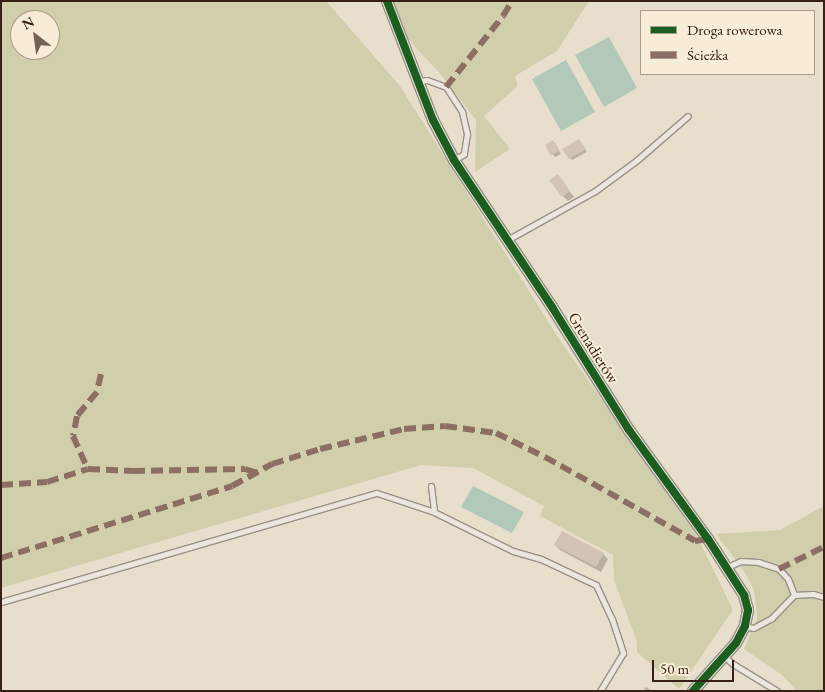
<!DOCTYPE html>
<meta charset="utf-8">
<style>
body{margin:0}
#map{position:relative;width:825px;height:692px;overflow:hidden;background:#e7decc;font-family:"EB Garamond",serif}
div>[style]{position:absolute}
[style*='--x']{left:calc(var(--x)*1px);top:calc(var(--y)*1px);width:calc(var(--w)*1px);rotate:calc(var(--a)*1deg)}
.green>*{inset:0;background:#d1cfab}
.water>*{inset:0;background:#b2c8b8}
.shadow>*{inset:0;background:#0003}
.building>*{inset:0;background:#d1c4b4}
.roads{filter:drop-shadow(1px 0 #999186) drop-shadow(-1px 0 #999186) drop-shadow(0 1px #999186) drop-shadow(0 -1px #999186)}
.service>*{height:5px;margin:-2.5px;padding:0 2.5px;transform-origin:2.5px;border-radius:2.5px;background:#ebe6de}
.minor>*{height:10px;margin:-5px;padding:0 5px;transform-origin:5px;border-radius:5px;background:#ebe6de}
.quiet>*{height:6px;margin-top:-3px;transform-origin:0;background:repeating-linear-gradient(90deg,#8d6e63 0 12px,transparent 0 18px)}
.cycleway>*{height:8px;margin:-4px;padding:0 4px;transform-origin:4px;border-radius:4px;background:#1b5e20}
span{translate:-50% -50%;white-space:nowrap;text-align:center;line-height:1.15;-webkit-text-stroke:4px #f7ecd6;paint-order:stroke}
.street-label{font-size:16px;color:#372015}
.frame{position:absolute;inset:0;border:2px solid #372015;pointer-events:none}
.legend{position:absolute;left:640px;top:10px;width:175px;height:65px;box-sizing:border-box;background:#f7ecd6;border:1px solid #aa9a89;margin:0;padding:6px 9px;list-style:none;font-size:15px;color:#372015}
.legend li{display:flex;align-items:center;gap:10px;height:25px}
.legend b{width:25px;border:1px solid #aa9a89}
.north{position:absolute;left:10px;top:10px;width:50px;height:50px;box-sizing:border-box;background:#f7ecd6;border:1px solid #aa9a89;border-radius:50%;rotate:330deg;font-size:14px;font-weight:700;line-height:20px;text-align:center;color:#372015}
.north::after{content:'';display:block;margin:auto;width:18px;height:22px;background:#756255;clip-path:polygon(50% 0,100% 100%,50% 72%,0 100%)}
.scale{position:absolute;left:652px;top:660px;width:82px;height:22px;box-sizing:border-box;border:2px solid #372015;border-top:0;padding-left:6px;font-size:15px;line-height:18px;white-space:nowrap;color:#372015;-webkit-text-stroke:4px #f7ecd6;paint-order:stroke}
</style>
<div id="map">
<div class="green">
<i style="clip-path:polygon(evenodd,1px 1px,326px 1px,400px 86px,561px 342px,694px 530px,733px 610px,679px 689px,637px 652px,637px 642px,614px 580px,613px 555px,540px 516px,544px 506px,473px 468px,421px 465px,1px 588px,1px 1px,20px 20px,50px 20px,50px 50px,20px 50px,20px 20px)"></i>
<i style="clip-path:polygon(380px 1px,589px 1px,557px 51px,515px 76px,518px 86px,484px 116px,510px 149px,475px 172px,476px 120px,437px 70px,416px 48px)"></i>
<i style="clip-path:polygon(824px 506px,824px 691px,797px 691px,782px 675px,744px 649px,757px 618px,754px 590px,744px 571px,716px 534px,780px 530px)"></i>
</div>
<div class="water">
<i style="clip-path:polygon(609px 37px,637px 88px,604px 107px,575px 55px)"></i>
<i style="clip-path:polygon(566px 60px,595px 112px,561px 131px,532px 79px)"></i>
<i style="clip-path:polygon(473px 486px,524px 512px,512px 533px,461px 507px)"></i>
</div>
<div class="shadow">
<i style="clip-path:polygon(555px 143px,561px 154px,555px 157px,546px 145px)"></i>
<i style="clip-path:polygon(581px 143px,587px 152px,572px 160px,570px 158px)"></i>
<i style="clip-path:polygon(558px 176px,574px 197px,568px 201px,563px 196px)"></i>
<i style="clip-path:polygon(555px 545px,603px 554px,608px 559px,601px 572px,560px 550px)"></i>
<i style="clip-path:polygon(646px 687px,652px 691px,643px 691px)"></i>
</div>
<div class="building">
<i style="clip-path:polygon(579px 139px,586px 149px,569px 159px,562px 149px)"></i>
<i style="clip-path:polygon(553px 140px,559px 151px,551px 156px,545px 145px)"></i>
<i style="clip-path:polygon(558px 174px,570px 191px,562px 197px,549px 180px)"></i>
<i style="clip-path:polygon(562px 531px,604px 553px,596px 567px,554px 545px)"></i>
</div>
<div class="roads">
<div class="service">
<i style="--x:417;--y:81;--w:10;--a:-6"></i>
<i style="--x:427;--y:80;--w:20;--a:20"></i>
<i style="--x:446;--y:87;--w:30;--a:57"></i>
<i style="--x:462;--y:112;--w:23;--a:77"></i>
<i style="--x:467;--y:134;--w:20;--a:99"></i>
<i style="--x:464;--y:154;--w:12;--a:149"></i>
<i style="--x:507;--y:240;--w:101;--a:-29.1"></i>
<i style="--x:595;--y:191;--w:52;--a:-36.4"></i>
<i style="--x:637;--y:160;--w:67;--a:-40.8"></i>
<i style="--x:431;--y:486;--w:26;--a:83"></i>
<i style="--x:434;--y:512;--w:88;--a:26.3"></i>
<i style="--x:513;--y:551;--w:29;--a:16"></i>
<i style="--x:541;--y:559;--w:61;--a:25.3"></i>
<i style="--x:596;--y:585;--w:38;--a:65"></i>
<i style="--x:612;--y:619;--w:36;--a:72"></i>
<i style="--x:623;--y:653;--w:44;--a:121.2"></i>
<i style="--x:727;--y:567;--w:15;--a:-23"></i>
<i style="--x:741;--y:561;--w:17;--a:3"></i>
<i style="--x:758;--y:562;--w:22;--a:18"></i>
<i style="--x:779;--y:569;--w:13;--a:48"></i>
<i style="--x:788;--y:579;--w:17;--a:69"></i>
<i style="--x:794;--y:595;--w:32;--a:134"></i>
<i style="--x:772;--y:618;--w:21;--a:152"></i>
<i style="--x:753;--y:628;--w:8;--a:-166"></i>
<i style="--x:794;--y:595;--w:19;--a:-3"></i>
<i style="--x:813;--y:594;--w:11;--a:15"></i>
<i style="--x:1;--y:602;--w:391;--a:-16.2"></i>
<i style="--x:377;--y:493;--w:60;--a:18.4"></i>
<i style="--x:724;--y:656;--w:12;--a:42"></i>
<i style="--x:733;--y:664;--w:52;--a:31.5"></i>
</div>
<div class="minor">
<i style="--x:387;--y:1;--w:128;--a:68.9"></i>
<i style="--x:433;--y:120;--w:45;--a:62.3"></i>
<i style="--x:454;--y:160;--w:177;--a:56.3"></i>
<i style="--x:552;--y:307;--w:145;--a:58"></i>
<i style="--x:629;--y:430;--w:135;--a:54.1"></i>
<i style="--x:708;--y:539;--w:67;--a:57.3"></i>
<i style="--x:744;--y:595;--w:16;--a:75"></i>
<i style="--x:748;--y:610;--w:16;--a:101"></i>
<i style="--x:745;--y:626;--w:19;--a:118"></i>
<i style="--x:736;--y:643;--w:64;--a:131.9"></i>
</div>
</div>
<div class="quiet">
<i style="--x:446;--y:87;--w:91;--a:-51.2"></i>
<i style="--x:503;--y:16;--w:17;--a:-59"></i>
<i style="--x:101;--y:374;--w:18;--a:103"></i>
<i style="--x:97;--y:392;--w:31;--a:130"></i>
<i style="--x:77;--y:416;--w:20;--a:101"></i>
<i style="--x:73;--y:436;--w:36;--a:66"></i>
<i style="--x:88;--y:469;--w:45;--a:2.5"></i>
<i style="--x:133;--y:471;--w:112;--a:-1"></i>
<i style="--x:245;--y:469;--w:13;--a:18"></i>
<i style="--x:1;--y:485;--w:46;--a:-3.7"></i>
<i style="--x:47;--y:482;--w:43;--a:-17.6"></i>
<i style="--x:1;--y:558;--w:242;--a:-17.3"></i>
<i style="--x:232;--y:486;--w:46;--a:-28.8"></i>
<i style="--x:272;--y:464;--w:50;--a:-17.4"></i>
<i style="--x:320;--y:449;--w:86;--a:-13.4"></i>
<i style="--x:404;--y:429;--w:41;--a:-4.2"></i>
<i style="--x:445;--y:426;--w:51;--a:7.8"></i>
<i style="--x:496;--y:433;--w:55;--a:26.1"></i>
<i style="--x:545;--y:457;--w:172;--a:29.2"></i>
<i style="--x:695;--y:541;--w:13;--a:-9"></i>
<i style="--x:779;--y:569;--w:50;--a:-26.1"></i>
</div>
<div class="cycleway">
<i style="--x:387;--y:1;--w:128;--a:68.9"></i>
<i style="--x:433;--y:120;--w:45;--a:62.3"></i>
<i style="--x:454;--y:160;--w:177;--a:56.3"></i>
<i style="--x:552;--y:307;--w:145;--a:58"></i>
<i style="--x:629;--y:430;--w:135;--a:54.1"></i>
<i style="--x:708;--y:539;--w:67;--a:57.3"></i>
<i style="--x:744;--y:595;--w:16;--a:75"></i>
<i style="--x:748;--y:610;--w:16;--a:101"></i>
<i style="--x:745;--y:626;--w:19;--a:118"></i>
<i style="--x:736;--y:643;--w:64;--a:131.9"></i>
</div>
<div class="street-label">
<span style="left:593px;top:348px;rotate:58deg">Grenadierów</span>
</div>
<div class="frame"></div>
<ul class="legend">
<li><b style="height:6px;background:#1b5e20"></b>Droga rowerowa</li>
<li><b style="height:6px;background:#8d6e63"></b>Ścieżka</li>
</ul>
<div class="north">N</div>
<div class="scale">50 m</div>
</div>
